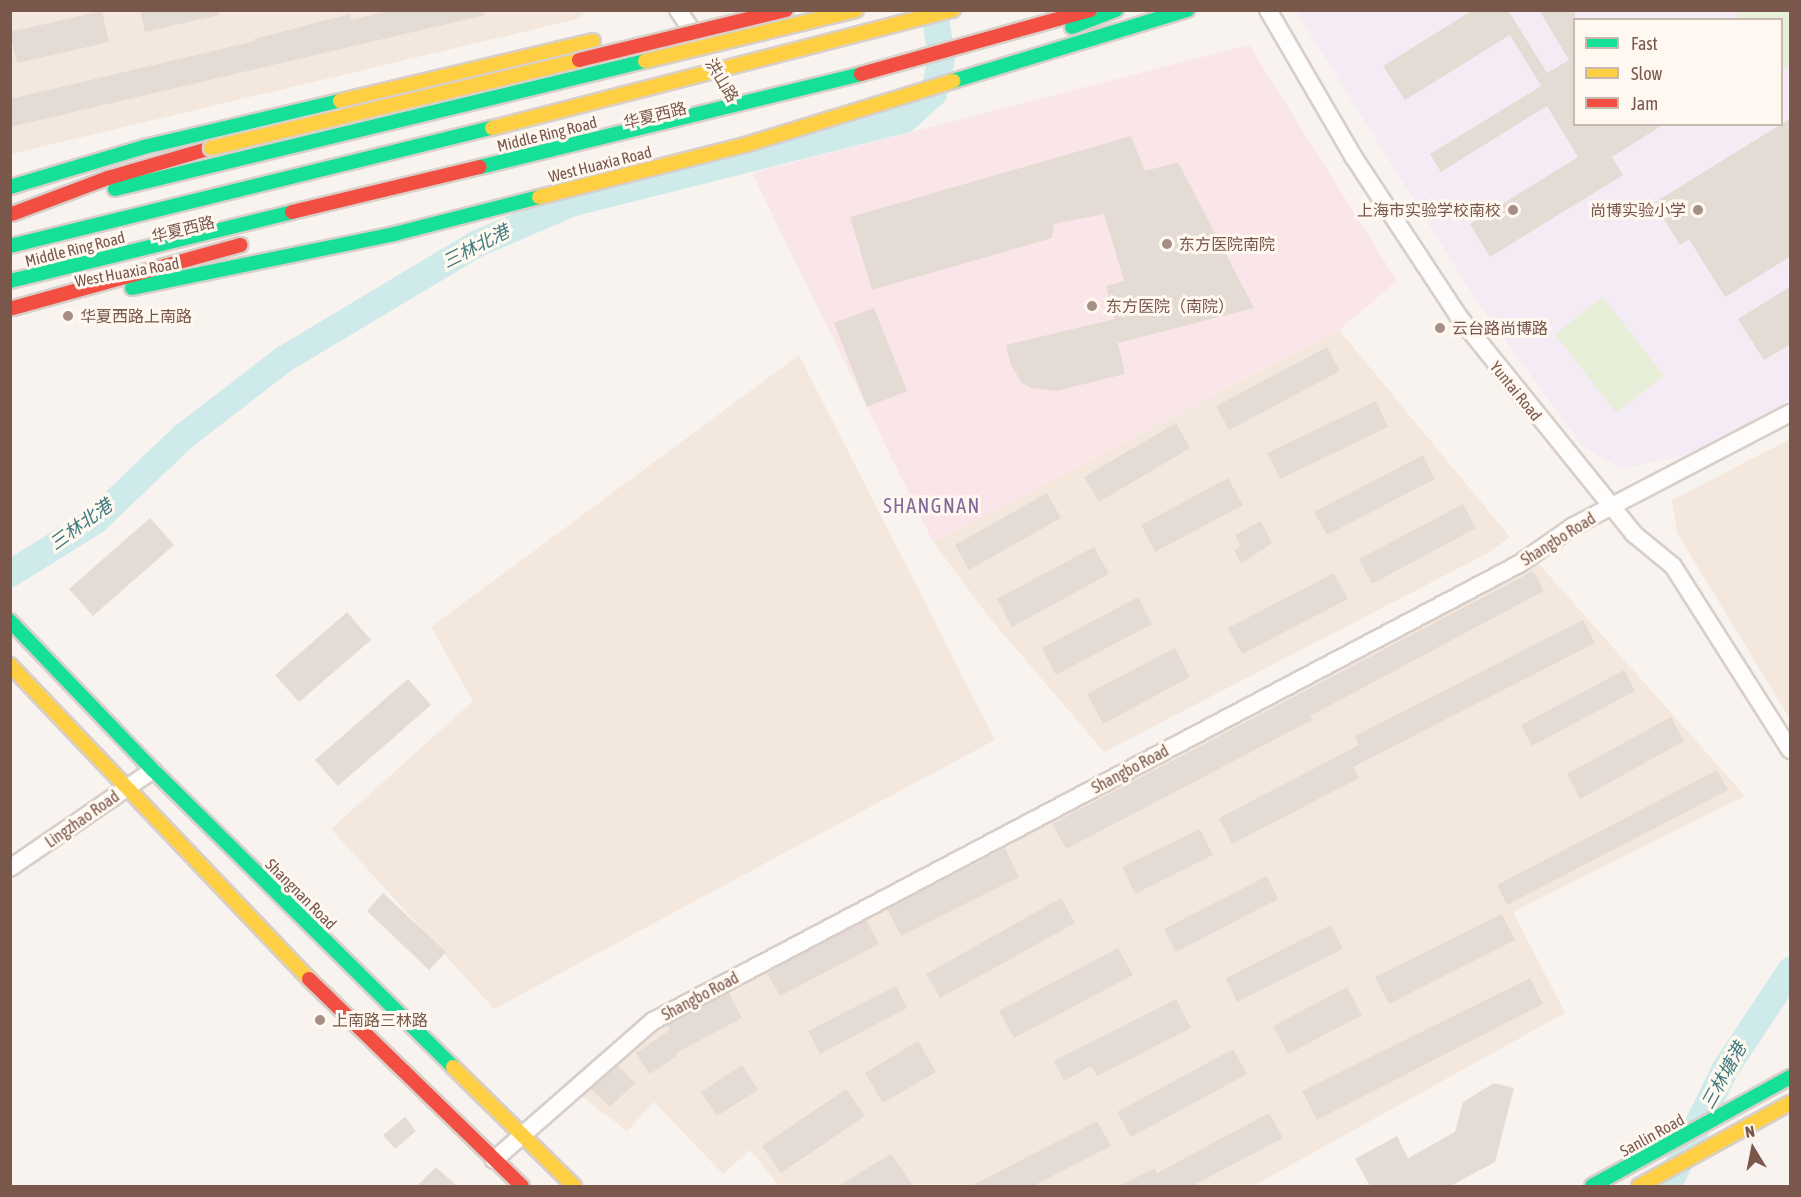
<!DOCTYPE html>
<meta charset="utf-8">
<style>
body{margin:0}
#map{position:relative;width:1801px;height:1197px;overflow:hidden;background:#f8f3ee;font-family:"Asap Condensed","Noto Sans SC",sans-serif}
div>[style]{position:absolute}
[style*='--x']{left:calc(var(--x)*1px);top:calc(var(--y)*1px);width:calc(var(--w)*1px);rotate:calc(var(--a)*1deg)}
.residential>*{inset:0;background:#f4e8de}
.education>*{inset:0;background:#f4ebf5}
.medical>*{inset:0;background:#fae6e8}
.green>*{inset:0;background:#e7efd8}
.river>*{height:27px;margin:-13.5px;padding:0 13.5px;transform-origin:13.5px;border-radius:13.5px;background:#ceeaea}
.building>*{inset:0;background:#e5dbd5}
.roads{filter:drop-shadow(2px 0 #d8cfca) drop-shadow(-2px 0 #d8cfca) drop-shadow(0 2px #d8cfca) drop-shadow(0 -2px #d8cfca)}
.street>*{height:16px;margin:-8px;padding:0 8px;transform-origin:8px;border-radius:8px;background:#fefdfc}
.fast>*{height:14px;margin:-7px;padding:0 7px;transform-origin:7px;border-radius:7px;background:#16e098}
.slow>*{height:14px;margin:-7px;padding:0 7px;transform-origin:7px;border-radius:7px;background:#ffcf43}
.jam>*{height:14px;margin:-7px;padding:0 7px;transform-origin:7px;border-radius:7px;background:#f24e42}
.bridges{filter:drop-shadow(2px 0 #dad0ca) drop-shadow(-2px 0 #dad0ca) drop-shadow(0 2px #dad0ca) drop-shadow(0 -2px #dad0ca)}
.fast-bridge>*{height:14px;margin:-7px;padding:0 7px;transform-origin:7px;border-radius:7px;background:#16e098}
.slow-bridge>*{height:14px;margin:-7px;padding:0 7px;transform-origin:7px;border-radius:7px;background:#ffcf43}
.jam-bridge>*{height:14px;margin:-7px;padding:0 7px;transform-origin:7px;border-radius:7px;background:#f24e42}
.dots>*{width:16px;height:16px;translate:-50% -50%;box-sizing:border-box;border:3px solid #fff8f0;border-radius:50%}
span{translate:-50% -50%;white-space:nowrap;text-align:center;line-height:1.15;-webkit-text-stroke:6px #fff8f0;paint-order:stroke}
.street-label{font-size:16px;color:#79574b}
.poi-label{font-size:16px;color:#79574b}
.right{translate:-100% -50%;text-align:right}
.left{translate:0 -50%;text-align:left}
.water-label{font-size:18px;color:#3d7a7e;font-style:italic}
.quarter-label{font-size:20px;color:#85679c;letter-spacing:1.5px}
.frame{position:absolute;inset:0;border:12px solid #79574b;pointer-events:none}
.legend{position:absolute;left:1573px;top:18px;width:210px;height:108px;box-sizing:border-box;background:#fff8f0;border:2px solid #c9b8ae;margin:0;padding:8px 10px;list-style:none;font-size:18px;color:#79574b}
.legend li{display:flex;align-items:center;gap:12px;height:30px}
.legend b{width:30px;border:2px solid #c9b8ae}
.north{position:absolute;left:1723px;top:1119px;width:60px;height:60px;-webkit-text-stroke:4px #fff8f0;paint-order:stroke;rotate:350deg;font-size:16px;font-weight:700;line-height:24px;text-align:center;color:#79574b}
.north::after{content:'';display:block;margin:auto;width:21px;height:27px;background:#79574b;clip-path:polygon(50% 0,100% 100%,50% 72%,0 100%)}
</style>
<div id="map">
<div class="residential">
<i style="clip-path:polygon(10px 11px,587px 11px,577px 19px,11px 154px)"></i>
<i style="clip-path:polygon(1339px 330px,1510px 537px,1488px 553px,1104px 752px,988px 616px,933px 542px)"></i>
<i style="clip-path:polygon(799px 355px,995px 740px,494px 1009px,331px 829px,473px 701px,431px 627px)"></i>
<i style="clip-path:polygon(1790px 439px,1790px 719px,1677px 533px,1672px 500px)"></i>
<i style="clip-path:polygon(1538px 563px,1745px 796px,1513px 912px,1565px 1013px,1253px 1186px,779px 1186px,750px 1150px,723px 1174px,654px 1102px,627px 1131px,581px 1096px,657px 1027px)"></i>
</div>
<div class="education">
<i style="clip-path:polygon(evenodd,1296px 11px,1790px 11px,1790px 402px,1692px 453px,1622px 469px,1582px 446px,1473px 295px,1296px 11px,1574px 20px,1782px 20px,1782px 124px,1574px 124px,1574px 20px)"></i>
</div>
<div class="medical">
<i style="clip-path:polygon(1249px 45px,1397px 281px,1339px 330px,933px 542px,752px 173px)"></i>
</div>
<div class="green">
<i style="clip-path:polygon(1735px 11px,1790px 11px,1790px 64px,1782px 69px,1782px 20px,1740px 19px)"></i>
<i style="clip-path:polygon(1603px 297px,1664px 376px,1616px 413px,1555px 334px)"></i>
</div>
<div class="river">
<i style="--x:10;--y:573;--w:100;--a:-31.9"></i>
<i style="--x:95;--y:520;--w:122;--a:-43.7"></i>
<i style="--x:183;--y:436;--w:126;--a:-37.6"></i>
<i style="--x:283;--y:359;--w:224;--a:-30.9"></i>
<i style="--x:475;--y:244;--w:103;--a:-23.3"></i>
<i style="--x:570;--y:203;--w:344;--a:-14.1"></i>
<i style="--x:904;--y:119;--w:39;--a:-42"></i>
<i style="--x:933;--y:93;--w:37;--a:-77"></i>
<i style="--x:941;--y:57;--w:48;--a:-98.5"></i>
<i style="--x:1667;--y:1186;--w:131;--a:-63.8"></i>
<i style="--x:1725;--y:1068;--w:118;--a:-56.4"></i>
</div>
<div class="building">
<i style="clip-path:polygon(140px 10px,219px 10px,219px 15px,145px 32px)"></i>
<i style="clip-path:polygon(393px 10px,484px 10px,485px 15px,10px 127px,10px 99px,255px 41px,254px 39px,350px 14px,351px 20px)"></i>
<i style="clip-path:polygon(1473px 10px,1508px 10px,1547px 73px,1569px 60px,1539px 10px,1575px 10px,1575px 124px,1664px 124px,1612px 157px,1623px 175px,1490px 257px,1470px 224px,1578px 157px,1547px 106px,1441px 172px,1430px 154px,1541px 86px,1510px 35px,1405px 100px,1383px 66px)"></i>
<i style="clip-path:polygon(102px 11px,109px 42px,17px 63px,10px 32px)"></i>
<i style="clip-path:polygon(1791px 118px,1791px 256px,1725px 297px,1689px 239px,1680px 245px,1654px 203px)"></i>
<i style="clip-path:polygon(1131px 136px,1145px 171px,1178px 162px,1254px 308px,1118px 343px,1125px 374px,1056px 391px,1031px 388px,1022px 383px,1011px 365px,1006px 345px,1115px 319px,1106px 286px,1124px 281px,1104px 214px,1054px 224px,1052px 238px,872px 290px,850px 217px)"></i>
<i style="clip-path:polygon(1791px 286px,1791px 344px,1764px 360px,1738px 319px)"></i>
<i style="clip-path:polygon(874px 308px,907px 391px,867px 407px,834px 323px)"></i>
<i style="clip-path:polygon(1327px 347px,1340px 371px,1229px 430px,1216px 406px)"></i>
<i style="clip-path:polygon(1376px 401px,1388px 427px,1280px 479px,1267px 453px)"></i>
<i style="clip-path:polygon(1176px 423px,1190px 448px,1099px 502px,1084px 477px)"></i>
<i style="clip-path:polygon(1423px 455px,1435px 479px,1327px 535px,1314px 512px)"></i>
<i style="clip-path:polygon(1228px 478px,1243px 505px,1155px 552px,1141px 525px)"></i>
<i style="clip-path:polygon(1047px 493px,1061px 518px,969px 570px,955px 545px)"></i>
<i style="clip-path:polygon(1463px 504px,1476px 528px,1372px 584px,1359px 559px)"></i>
<i style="clip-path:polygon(150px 518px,174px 545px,93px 616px,69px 589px)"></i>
<i style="clip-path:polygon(1261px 521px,1272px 543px,1241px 564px,1234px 550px,1241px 546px,1235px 535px)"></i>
<i style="clip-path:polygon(1094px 547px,1109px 574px,1012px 627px,997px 599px)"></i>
<i style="clip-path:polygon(1533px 571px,1544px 591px,1310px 716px,1312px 720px,1066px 849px,1052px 824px)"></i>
<i style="clip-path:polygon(1334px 573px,1348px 599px,1242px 654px,1228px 628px)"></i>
<i style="clip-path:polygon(1138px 597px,1152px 624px,1056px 675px,1042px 648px)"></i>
<i style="clip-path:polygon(347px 612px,371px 640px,299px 702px,275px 675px)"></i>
<i style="clip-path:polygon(1583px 620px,1595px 643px,1353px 767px,1359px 778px,1232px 844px,1219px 818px,1359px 745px,1355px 736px)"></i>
<i style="clip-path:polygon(1175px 648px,1190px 677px,1103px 724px,1087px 694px)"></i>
<i style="clip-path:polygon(1624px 670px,1635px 691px,1532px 746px,1521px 725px)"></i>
<i style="clip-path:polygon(408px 679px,431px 705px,338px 786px,315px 760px)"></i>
<i style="clip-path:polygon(1671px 717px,1684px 741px,1580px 799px,1567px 774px)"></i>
<i style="clip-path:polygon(1717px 770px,1728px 790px,1507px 905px,1497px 885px)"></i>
<i style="clip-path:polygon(1200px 829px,1213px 855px,1135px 894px,1122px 867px)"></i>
<i style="clip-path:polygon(1005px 848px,1019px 877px,901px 936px,887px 909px)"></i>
<i style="clip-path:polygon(1267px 876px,1278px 899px,1176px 952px,1164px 929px)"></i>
<i style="clip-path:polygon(383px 893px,446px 952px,429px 970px,367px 911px)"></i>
<i style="clip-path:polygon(1061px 898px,1075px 923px,940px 998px,926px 974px)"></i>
<i style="clip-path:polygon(1502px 914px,1515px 940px,1389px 1004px,1375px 977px)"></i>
<i style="clip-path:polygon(866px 920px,879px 944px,780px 996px,767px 973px)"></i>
<i style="clip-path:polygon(1331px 925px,1343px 949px,1237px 1002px,1226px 978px)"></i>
<i style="clip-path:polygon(1118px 948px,1133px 975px,1014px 1038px,999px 1011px)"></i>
<i style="clip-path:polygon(1530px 978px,1543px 1004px,1317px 1120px,1302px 1091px)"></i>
<i style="clip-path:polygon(896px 986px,907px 1008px,820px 1054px,808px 1031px)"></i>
<i style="clip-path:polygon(1347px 987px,1362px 1015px,1288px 1054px,1273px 1026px)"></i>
<i style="clip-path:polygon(729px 993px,742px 1018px,676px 1053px,677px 1056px,650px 1074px,636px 1053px,670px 1030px,667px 1025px)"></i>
<i style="clip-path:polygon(1176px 999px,1191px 1028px,1097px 1076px,1091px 1066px,1064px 1081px,1054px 1061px)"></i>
<i style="clip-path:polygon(918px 1041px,936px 1072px,883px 1103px,865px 1073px)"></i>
<i style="clip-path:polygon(1233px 1049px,1247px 1074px,1131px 1137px,1117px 1112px)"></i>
<i style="clip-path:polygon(742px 1065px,758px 1090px,717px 1116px,701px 1092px)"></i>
<i style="clip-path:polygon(618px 1066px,635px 1083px,610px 1107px,591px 1089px)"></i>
<i style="clip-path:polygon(1494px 1083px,1514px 1088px,1495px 1162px,1451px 1186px,1370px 1186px,1355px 1159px,1397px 1136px,1408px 1158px,1455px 1132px,1463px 1102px)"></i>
<i style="clip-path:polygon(846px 1089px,865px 1116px,781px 1173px,762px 1146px)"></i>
<i style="clip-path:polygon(1269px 1113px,1283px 1138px,1192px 1186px,1119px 1186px,1155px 1168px,1157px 1173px)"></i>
<i style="clip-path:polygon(405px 1117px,416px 1131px,395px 1149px,383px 1135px)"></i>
<i style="clip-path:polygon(1097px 1121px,1111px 1146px,1033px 1186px,971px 1186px)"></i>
<i style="clip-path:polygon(891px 1154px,913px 1186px,838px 1186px)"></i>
<i style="clip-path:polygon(436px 1167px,457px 1186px,417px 1186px)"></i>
</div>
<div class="roads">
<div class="street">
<i style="--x:678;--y:10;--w:32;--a:56"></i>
<i style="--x:1268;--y:10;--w:169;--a:59.8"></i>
<i style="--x:1353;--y:156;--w:193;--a:56.6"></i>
<i style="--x:1459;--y:317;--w:279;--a:51.1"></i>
<i style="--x:1634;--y:534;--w:50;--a:39.4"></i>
<i style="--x:1673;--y:566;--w:218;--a:57.5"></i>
<i style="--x:10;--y:868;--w:173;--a:-34.4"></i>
<i style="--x:494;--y:1160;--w:211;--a:-41.2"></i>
<i style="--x:653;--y:1021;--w:979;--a:-27.82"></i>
<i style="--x:1519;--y:564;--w:65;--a:-34.9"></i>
<i style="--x:1572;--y:527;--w:246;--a:-27.6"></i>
</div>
<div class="fast">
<i style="--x:953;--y:81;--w:245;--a:-16.9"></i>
<i style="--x:10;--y:187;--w:140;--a:-16.6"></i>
<i style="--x:144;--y:147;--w:201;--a:-13.2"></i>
<i style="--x:115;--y:189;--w:545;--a:-13.58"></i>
<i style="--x:132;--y:288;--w:268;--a:-11.6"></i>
<i style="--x:394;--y:234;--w:150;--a:-14.3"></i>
<i style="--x:10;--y:621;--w:207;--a:46.2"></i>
<i style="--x:153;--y:770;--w:422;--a:44.7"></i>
<i style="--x:1592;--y:1186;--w:226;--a:-28.8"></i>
</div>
<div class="slow">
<i style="--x:645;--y:61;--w:217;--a:-13.6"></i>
<i style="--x:340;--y:101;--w:260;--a:-13.3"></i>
<i style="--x:539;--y:197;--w:212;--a:-14.2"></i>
<i style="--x:745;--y:145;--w:218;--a:-17.1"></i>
<i style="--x:10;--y:665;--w:434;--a:46.4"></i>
<i style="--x:453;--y:1067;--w:170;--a:44.5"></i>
<i style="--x:1639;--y:1186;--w:172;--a:-28.8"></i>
</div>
<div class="jam">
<i style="--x:12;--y:214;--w:103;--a:-20.6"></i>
<i style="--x:108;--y:178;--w:107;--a:-16.2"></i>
<i style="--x:13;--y:308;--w:236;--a:-15.5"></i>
<i style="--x:309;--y:979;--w:297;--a:44.2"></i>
</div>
</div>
<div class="bridges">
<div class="fast-bridge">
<i style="--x:1072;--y:27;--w:47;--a:-21.1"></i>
<i style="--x:480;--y:167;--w:392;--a:-13.7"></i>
<i style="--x:10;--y:246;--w:496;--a:-13.8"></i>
<i style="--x:10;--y:281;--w:290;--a:-13.7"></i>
</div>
<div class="slow-bridge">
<i style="--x:492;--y:128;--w:476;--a:-14.4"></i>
<i style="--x:211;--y:148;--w:378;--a:-13.4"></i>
</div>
<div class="jam-bridge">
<i style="--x:579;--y:60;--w:213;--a:-13.6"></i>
<i style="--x:861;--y:74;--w:238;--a:-15.6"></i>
<i style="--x:292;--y:212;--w:193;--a:-13.5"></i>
</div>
</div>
<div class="dots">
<i style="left:1513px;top:210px;background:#a58e84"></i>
<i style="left:1698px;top:210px;background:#a58e84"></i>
<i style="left:1167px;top:244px;background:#a58e84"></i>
<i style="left:1092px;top:306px;background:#a58e84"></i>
<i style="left:68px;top:316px;background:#a58e84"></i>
<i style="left:1440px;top:328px;background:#a58e84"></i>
<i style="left:320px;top:1020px;background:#a58e84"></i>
</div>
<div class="street-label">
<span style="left:722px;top:80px;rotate:59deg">洪山路</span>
<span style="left:655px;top:115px;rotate:-14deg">华夏西路</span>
<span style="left:547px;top:134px;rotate:-14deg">Middle Ring Road</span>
<span style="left:600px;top:164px;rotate:-14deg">West Huaxia Road</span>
<span style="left:183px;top:229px;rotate:-14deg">华夏西路</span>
<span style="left:75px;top:249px;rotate:-14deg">Middle Ring Road</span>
<span style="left:127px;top:272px;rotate:-10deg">West Huaxia Road</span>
<span style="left:1516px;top:391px;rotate:51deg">Yuntai Road</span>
<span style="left:1558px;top:539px;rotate:-32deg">Shangbo Road</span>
<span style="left:1130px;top:769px;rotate:-28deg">Shangbo Road</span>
<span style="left:82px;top:819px;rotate:-35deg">Lingzhao Road</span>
<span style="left:301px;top:894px;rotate:45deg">Shangnan Road</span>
<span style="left:700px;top:996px;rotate:-28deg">Shangbo Road</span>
<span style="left:1652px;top:1135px;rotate:-29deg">Sanlin Road</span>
</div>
<div class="poi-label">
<span class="right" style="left:1501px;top:210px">上海市实验学校南校</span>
<span class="right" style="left:1686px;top:210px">尚博实验小学</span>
<span class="left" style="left:1179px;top:244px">东方医院南院</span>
<span class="left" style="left:1106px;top:306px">东方医院（南院）</span>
<span class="left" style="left:80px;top:316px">华夏西路上南路</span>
<span class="left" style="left:1452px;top:328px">云台路尚博路</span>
<span class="left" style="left:332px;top:1020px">上南路三林路</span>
</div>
<div class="water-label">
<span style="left:476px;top:247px;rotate:-27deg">三林北港</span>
<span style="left:81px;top:525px;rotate:-36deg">三林北港</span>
<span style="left:1724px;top:1076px;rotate:-61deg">三林塘港</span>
</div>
<div class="quarter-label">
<span style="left:932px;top:505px">SHANGNAN</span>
</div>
<div class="frame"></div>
<ul class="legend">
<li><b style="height:8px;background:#16e098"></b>Fast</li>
<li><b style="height:8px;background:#ffcf43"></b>Slow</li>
<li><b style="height:8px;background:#f24e42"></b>Jam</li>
</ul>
<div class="north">N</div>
</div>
